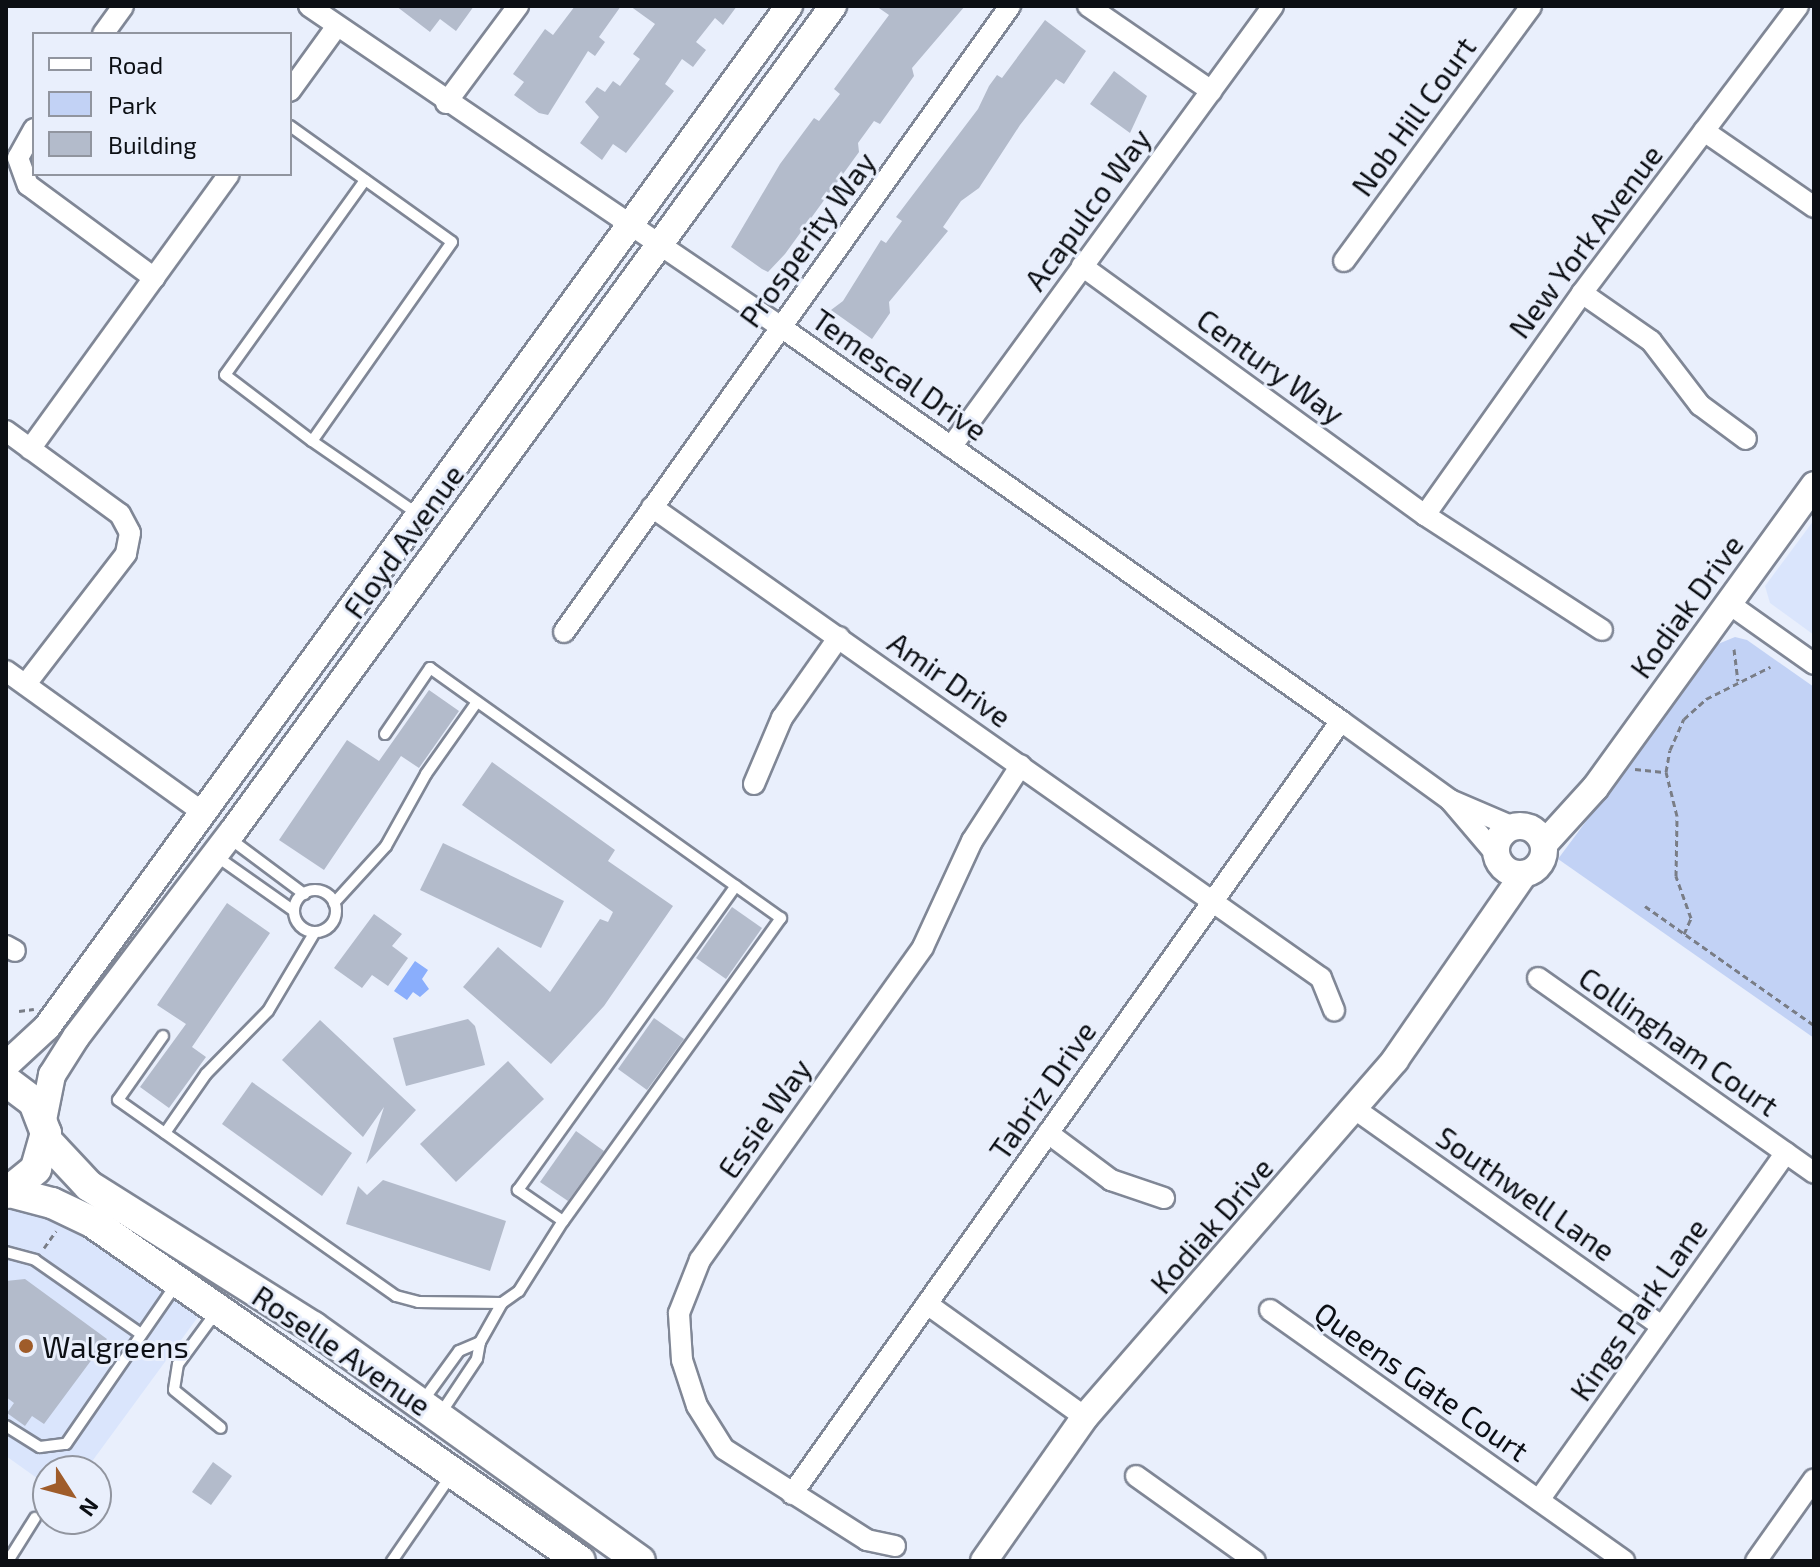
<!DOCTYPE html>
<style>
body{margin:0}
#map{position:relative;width:1820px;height:1567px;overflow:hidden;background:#e9effc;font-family:"Exo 2",sans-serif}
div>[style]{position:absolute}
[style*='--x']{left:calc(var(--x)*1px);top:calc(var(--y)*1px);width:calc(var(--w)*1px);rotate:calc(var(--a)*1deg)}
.built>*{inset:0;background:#dae5fc}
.green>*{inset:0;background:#c2d2f5}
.water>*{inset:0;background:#8aaefc}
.building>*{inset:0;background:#b3bbcb}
.path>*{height:3px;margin-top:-1.5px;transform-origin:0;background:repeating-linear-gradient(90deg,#797d86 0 6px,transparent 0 10px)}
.roads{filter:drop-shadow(2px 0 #808796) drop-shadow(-2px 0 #808796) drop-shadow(0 2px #808796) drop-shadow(0 -2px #808796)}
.service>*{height:10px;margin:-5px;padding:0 5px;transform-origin:5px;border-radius:5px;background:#fff}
.service>.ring{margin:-5px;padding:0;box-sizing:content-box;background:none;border:10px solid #fff;border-radius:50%}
.minor>*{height:20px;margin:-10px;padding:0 10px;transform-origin:10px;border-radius:10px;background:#fff}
.tertiary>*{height:26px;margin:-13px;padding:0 13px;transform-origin:13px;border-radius:13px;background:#fff}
.tertiary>.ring{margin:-13px;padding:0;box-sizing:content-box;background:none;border:26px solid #fff;border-radius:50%}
.secondary>*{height:30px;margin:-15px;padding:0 15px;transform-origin:15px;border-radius:15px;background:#fff}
.dots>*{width:22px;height:22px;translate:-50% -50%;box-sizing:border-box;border:4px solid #e9effc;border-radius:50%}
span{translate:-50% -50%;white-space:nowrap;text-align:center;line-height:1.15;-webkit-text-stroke:6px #e9effc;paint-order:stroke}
.street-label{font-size:30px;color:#0c0f14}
.poi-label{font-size:30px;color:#0c0f14}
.left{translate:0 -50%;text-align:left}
.frame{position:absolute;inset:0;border:8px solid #0c0f14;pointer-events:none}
.legend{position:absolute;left:32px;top:32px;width:260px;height:144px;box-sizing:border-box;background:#e9effc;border:2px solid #91959f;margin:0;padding:10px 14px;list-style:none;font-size:24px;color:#0c0f14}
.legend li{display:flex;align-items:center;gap:16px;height:40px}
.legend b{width:40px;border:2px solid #91959f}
.north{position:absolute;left:32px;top:1455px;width:80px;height:80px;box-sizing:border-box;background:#e9effc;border:2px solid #91959f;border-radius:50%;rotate:126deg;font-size:22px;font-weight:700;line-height:32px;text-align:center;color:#0c0f14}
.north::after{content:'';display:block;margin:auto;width:28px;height:36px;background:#9f5c2a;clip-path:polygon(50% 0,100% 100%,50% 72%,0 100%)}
</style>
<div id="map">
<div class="built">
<i style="clip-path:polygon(1814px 520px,1814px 635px,1770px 603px,1765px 586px)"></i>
<i style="clip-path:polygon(34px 1204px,206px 1306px,85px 1471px,48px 1471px,48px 1486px,6px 1456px,6px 1208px)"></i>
</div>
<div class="green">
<i style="clip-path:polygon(1735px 637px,1747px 640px,1814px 687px,1814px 1038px,1558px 859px,1718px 644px)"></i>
</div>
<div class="water">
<i style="clip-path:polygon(415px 961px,428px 970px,422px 979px,429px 989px,420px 997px,413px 992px,407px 1000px,394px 991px)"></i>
</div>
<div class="building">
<i style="clip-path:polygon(396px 6px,474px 6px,456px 31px,440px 19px,430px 32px)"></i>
<i style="clip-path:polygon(575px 6px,621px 6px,599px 37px,605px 42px,595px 56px,588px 51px,548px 115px,539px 113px,514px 95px,524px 82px,513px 74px,545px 29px,553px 35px)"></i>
<i style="clip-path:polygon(630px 6px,737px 6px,723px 25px,715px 18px,696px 42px,706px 50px,693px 67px,682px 59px,665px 84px,674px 91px,626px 153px,613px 144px,602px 160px,580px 143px,599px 117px,585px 102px,597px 87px,605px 92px,613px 81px,620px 86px,640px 59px,633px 54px,655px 24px)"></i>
<i style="clip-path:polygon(876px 6px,965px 6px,912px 68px,914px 76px,880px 124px,874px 121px,858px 143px,859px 152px,785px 254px,768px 272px,762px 269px,731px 247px,780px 164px,814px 118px,819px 121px,840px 94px,834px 89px,889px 15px)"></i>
<i style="clip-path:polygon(1045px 20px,1086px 51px,1064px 84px,1056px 79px,1020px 125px,979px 188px,961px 201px,943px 227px,948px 231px,889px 302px,890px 313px,872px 339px,831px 310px,843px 301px,881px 240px,886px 243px,902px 221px,896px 217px,978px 109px,989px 86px,997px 75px,1002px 78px)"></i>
<i style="clip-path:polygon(1114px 71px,1147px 96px,1130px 133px,1090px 104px)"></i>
<i style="clip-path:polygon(429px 690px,459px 711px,419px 768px,401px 756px,324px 870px,279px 840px,347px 740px,379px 761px)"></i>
<i style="clip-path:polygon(492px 762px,615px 850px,608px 861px,673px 906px,604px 1006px,551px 1064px,463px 987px,498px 947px,550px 992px,600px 919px,608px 922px,613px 912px,462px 805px)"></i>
<i style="clip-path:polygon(443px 843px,564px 901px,541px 948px,420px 890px)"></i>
<i style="clip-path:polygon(227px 903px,270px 933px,192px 1047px,206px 1057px,169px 1108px,140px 1087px,186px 1024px,157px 1005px)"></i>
<i style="clip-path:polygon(732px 907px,762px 928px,726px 979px,696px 958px)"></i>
<i style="clip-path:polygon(374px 914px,402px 934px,392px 946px,408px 958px,388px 986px,372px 975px,362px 988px,334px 968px)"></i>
<i style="clip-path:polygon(654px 1018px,684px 1039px,647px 1090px,618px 1069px)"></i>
<i style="clip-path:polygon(468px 1019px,475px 1026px,485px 1065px,406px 1086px,393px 1038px)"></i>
<i style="clip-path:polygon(320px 1020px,416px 1110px,366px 1164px,384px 1107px,363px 1137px,282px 1060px)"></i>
<i style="clip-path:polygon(508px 1061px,544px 1099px,456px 1182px,420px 1144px)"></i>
<i style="clip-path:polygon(252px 1082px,352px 1153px,322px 1196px,222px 1124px)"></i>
<i style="clip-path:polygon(576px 1131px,604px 1151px,568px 1201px,540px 1182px)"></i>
<i style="clip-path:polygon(383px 1180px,506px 1221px,490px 1271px,346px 1224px,358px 1186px,367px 1195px)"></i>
<i style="clip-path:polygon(25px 1279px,107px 1339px,44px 1424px,32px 1416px,25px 1426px,7px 1413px,14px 1403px,6px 1397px,6px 1281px)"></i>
<i style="clip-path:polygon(213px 1462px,232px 1476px,211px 1505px,192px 1492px)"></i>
</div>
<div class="path">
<i style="--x:1734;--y:649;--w:32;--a:83"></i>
<i style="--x:1635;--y:769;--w:31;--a:6"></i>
<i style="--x:1645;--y:906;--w:207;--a:35.2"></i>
<i style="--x:1684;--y:934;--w:17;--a:-66"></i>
<i style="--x:1691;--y:918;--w:45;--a:-109.7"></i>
<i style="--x:1676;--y:876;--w:60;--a:-89"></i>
<i style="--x:1677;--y:816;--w:45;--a:-104"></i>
<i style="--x:1666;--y:772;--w:22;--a:-80"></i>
<i style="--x:1670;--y:750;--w:34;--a:-66"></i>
<i style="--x:1684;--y:719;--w:30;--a:-42"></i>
<i style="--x:1706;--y:699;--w:72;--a:-26.6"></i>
<i style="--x:19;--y:1011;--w:15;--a:-8"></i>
<i style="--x:44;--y:1248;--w:21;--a:-55"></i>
</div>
<div class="roads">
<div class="service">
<i style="--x:290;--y:126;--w:199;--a:35.6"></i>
<i style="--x:452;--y:242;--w:243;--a:125.1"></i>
<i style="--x:312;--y:441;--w:129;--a:34.6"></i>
<i style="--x:312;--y:441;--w:109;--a:-142.8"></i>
<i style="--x:225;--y:375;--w:240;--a:-54.3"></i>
<i style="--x:385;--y:734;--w:80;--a:-55.7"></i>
<i style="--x:430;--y:668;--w:431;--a:35.5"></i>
<i style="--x:781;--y:918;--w:373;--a:125.7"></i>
<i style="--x:563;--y:1221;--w:83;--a:122.2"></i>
<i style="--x:519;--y:1291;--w:21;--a:145"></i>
<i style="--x:502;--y:1303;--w:45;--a:119.4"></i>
<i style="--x:480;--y:1342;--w:17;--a:100"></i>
<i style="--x:477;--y:1359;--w:65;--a:123.7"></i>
<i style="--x:229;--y:838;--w:94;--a:36.7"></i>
<i style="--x:216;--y:856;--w:95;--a:35.2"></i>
<i class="ring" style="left:294px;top:890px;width:32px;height:32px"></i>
<i style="--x:334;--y:903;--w:77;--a:-47.6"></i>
<i style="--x:386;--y:846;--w:82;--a:-60.9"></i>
<i style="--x:426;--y:774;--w:88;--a:-54.7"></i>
<i style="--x:163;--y:1036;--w:78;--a:125.1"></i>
<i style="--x:118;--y:1100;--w:340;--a:35.2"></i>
<i style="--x:396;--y:1296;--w:23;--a:15"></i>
<i style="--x:418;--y:1302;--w:84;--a:0.7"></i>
<i style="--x:165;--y:1133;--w:72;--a:-55.2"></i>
<i style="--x:206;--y:1074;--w:88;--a:-45.5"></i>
<i style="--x:268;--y:1011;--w:92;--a:-59.3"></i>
<i style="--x:563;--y:1221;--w:55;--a:-145.4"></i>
<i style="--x:518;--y:1190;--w:374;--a:-54.4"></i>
<i style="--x:6;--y:1252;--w:30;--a:15"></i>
<i style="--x:35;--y:1260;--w:129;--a:34.9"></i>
<i style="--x:217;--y:1311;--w:66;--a:126.3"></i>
<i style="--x:178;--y:1364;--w:26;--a:99"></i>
<i style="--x:174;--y:1390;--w:60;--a:39"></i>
<i style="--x:422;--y:1402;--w:63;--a:-54"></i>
<i style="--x:459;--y:1351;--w:23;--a:-23"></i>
<i style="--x:6;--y:1426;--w:40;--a:32"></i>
<i style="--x:40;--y:1447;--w:26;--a:-7"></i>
<i style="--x:66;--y:1444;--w:196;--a:-55.4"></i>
<i style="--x:8;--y:1561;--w:51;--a:-57.9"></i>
<i style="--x:392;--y:1561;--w:106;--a:-55.4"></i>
</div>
<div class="minor">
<i style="--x:309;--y:6;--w:571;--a:34.22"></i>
<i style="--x:781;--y:327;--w:685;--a:35.13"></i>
<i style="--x:1341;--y:721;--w:135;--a:35.9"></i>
<i style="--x:1450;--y:800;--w:70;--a:49.7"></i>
<i style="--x:1088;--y:6;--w:150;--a:34.6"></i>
<i style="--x:103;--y:34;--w:34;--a:-54"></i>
<i style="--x:290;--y:91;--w:80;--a:-54.1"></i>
<i style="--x:446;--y:103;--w:121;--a:-53.4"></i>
<i style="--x:34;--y:129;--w:33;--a:119"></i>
<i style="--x:18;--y:158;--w:29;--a:70"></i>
<i style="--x:28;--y:185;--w:157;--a:36.4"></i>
<i style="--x:1704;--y:131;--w:134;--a:34.6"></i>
<i style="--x:1344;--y:261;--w:316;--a:-53.7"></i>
<i style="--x:1082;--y:266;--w:424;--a:36"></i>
<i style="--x:1425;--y:515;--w:211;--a:33"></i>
<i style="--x:1582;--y:293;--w:84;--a:34.8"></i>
<i style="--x:1651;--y:341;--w:81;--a:52.6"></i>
<i style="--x:1700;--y:405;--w:57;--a:36.5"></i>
<i style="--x:6;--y:431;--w:141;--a:36.1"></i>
<i style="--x:120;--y:514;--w:21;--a:62"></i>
<i style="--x:130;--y:533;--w:21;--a:101"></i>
<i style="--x:126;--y:554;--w:164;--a:127.6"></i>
<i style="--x:951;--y:447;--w:546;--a:-53.86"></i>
<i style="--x:30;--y:449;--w:339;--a:-54.1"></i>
<i style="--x:652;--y:507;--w:818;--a:35.15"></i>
<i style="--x:1321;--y:978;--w:35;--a:68"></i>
<i style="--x:1425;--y:515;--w:272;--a:-54.7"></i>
<i style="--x:1582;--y:293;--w:359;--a:-53"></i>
<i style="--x:1728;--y:603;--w:105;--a:35.3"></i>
<i style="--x:564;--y:632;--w:769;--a:-54.53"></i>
<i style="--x:6;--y:671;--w:241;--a:35.7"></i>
<i style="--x:754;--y:784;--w:72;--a:-67"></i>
<i style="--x:782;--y:718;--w:99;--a:-54.9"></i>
<i style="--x:1450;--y:800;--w:66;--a:23.1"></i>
<i style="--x:6;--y:946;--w:10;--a:29"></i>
<i style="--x:1538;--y:978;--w:338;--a:35.2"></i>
<i style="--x:1355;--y:1109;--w:376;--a:35.3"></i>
<i style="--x:1048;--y:1133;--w:79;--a:36.7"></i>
<i style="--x:1111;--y:1180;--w:56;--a:18.8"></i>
<i style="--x:927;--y:1304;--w:194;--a:35.6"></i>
<i style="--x:1270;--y:1310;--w:434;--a:35.3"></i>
<i style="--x:1136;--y:1476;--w:146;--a:35.5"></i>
<i style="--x:792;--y:1494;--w:948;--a:-54.62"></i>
<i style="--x:1539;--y:1500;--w:426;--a:-54.6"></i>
<i style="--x:895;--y:1546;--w:29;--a:-168"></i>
<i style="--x:867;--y:1540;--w:169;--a:-147.5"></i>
<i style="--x:724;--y:1449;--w:51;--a:-122.1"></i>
<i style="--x:697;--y:1406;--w:48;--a:-108.1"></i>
<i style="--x:682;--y:1360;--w:47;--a:-93.7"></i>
<i style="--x:679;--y:1313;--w:57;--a:-68.4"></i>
<i style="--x:700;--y:1260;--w:384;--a:-54.5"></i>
<i style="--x:923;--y:947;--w:117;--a:-65.2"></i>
<i style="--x:972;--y:841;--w:90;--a:-57.2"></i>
<i style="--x:1756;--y:1561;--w:100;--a:-54.7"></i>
</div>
<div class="tertiary">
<i class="ring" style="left:1496px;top:826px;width:22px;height:22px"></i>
<i style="--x:1544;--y:844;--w:76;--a:-47.7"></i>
<i style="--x:1595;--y:788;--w:374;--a:-54.1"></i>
<i style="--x:6;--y:1065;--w:56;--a:-42.8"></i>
<i style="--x:47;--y:1027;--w:1262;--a:-53.99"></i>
<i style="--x:43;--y:1120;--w:46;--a:-78.7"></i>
<i style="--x:52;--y:1075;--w:45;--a:-57.7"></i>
<i style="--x:76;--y:1037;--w:259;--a:-52.7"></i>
<i style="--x:233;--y:831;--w:1020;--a:-53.97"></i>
<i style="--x:984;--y:1561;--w:176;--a:-55"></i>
<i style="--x:1085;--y:1417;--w:473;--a:-49"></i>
<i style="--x:1395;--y:1060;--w:226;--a:-55.3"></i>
</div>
<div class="secondary">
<i style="--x:6;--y:1081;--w:35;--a:37"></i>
<i style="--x:34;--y:1102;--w:33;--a:69"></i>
<i style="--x:46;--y:1133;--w:37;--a:106"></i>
<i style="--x:36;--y:1169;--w:38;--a:141"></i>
<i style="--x:45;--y:1139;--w:64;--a:46.9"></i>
<i style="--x:89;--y:1186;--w:265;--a:32.2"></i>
<i style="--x:313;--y:1327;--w:402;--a:35.6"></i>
<i style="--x:10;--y:1192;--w:43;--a:14.7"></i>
<i style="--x:52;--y:1203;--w:44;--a:25.4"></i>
<i style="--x:92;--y:1222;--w:594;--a:34.79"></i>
</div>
</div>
<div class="dots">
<i style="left:26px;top:1346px;background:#9f5c2a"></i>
</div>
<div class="street-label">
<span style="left:1413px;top:116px;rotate:-54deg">Nob Hill Court</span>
<span style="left:1087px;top:209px;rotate:-54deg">Acapulco Way</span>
<span style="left:807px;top:239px;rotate:-54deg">Prosperity Way</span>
<span style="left:1585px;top:241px;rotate:-53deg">New York Avenue</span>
<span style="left:1271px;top:366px;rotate:36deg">Century Way</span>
<span style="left:900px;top:374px;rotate:35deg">Temescal Drive</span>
<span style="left:403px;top:541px;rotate:-54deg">Floyd Avenue</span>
<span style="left:1686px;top:606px;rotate:-54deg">Kodiak Drive</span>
<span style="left:950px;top:679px;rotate:35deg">Amir Drive</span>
<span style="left:1679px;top:1041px;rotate:35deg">Collingham Court</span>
<span style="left:1042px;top:1090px;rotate:-55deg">Tabriz Drive</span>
<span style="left:764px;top:1118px;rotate:-55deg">Essie Way</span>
<span style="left:1526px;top:1193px;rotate:35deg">Southwell Lane</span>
<span style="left:1211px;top:1225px;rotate:-49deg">Kodiak Drive</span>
<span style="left:1638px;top:1309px;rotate:-55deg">Kings Park Lane</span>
<span style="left:342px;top:1350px;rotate:34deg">Roselle Avenue</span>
<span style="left:1422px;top:1381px;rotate:35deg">Queens Gate Court</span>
</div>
<div class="poi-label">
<span class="left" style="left:42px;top:1346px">Walgreens</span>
</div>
<div class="frame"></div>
<ul class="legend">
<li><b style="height:10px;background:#fff"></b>Road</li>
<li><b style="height:22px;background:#c2d2f5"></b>Park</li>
<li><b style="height:22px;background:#b3bbcb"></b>Building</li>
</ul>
<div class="north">N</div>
</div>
